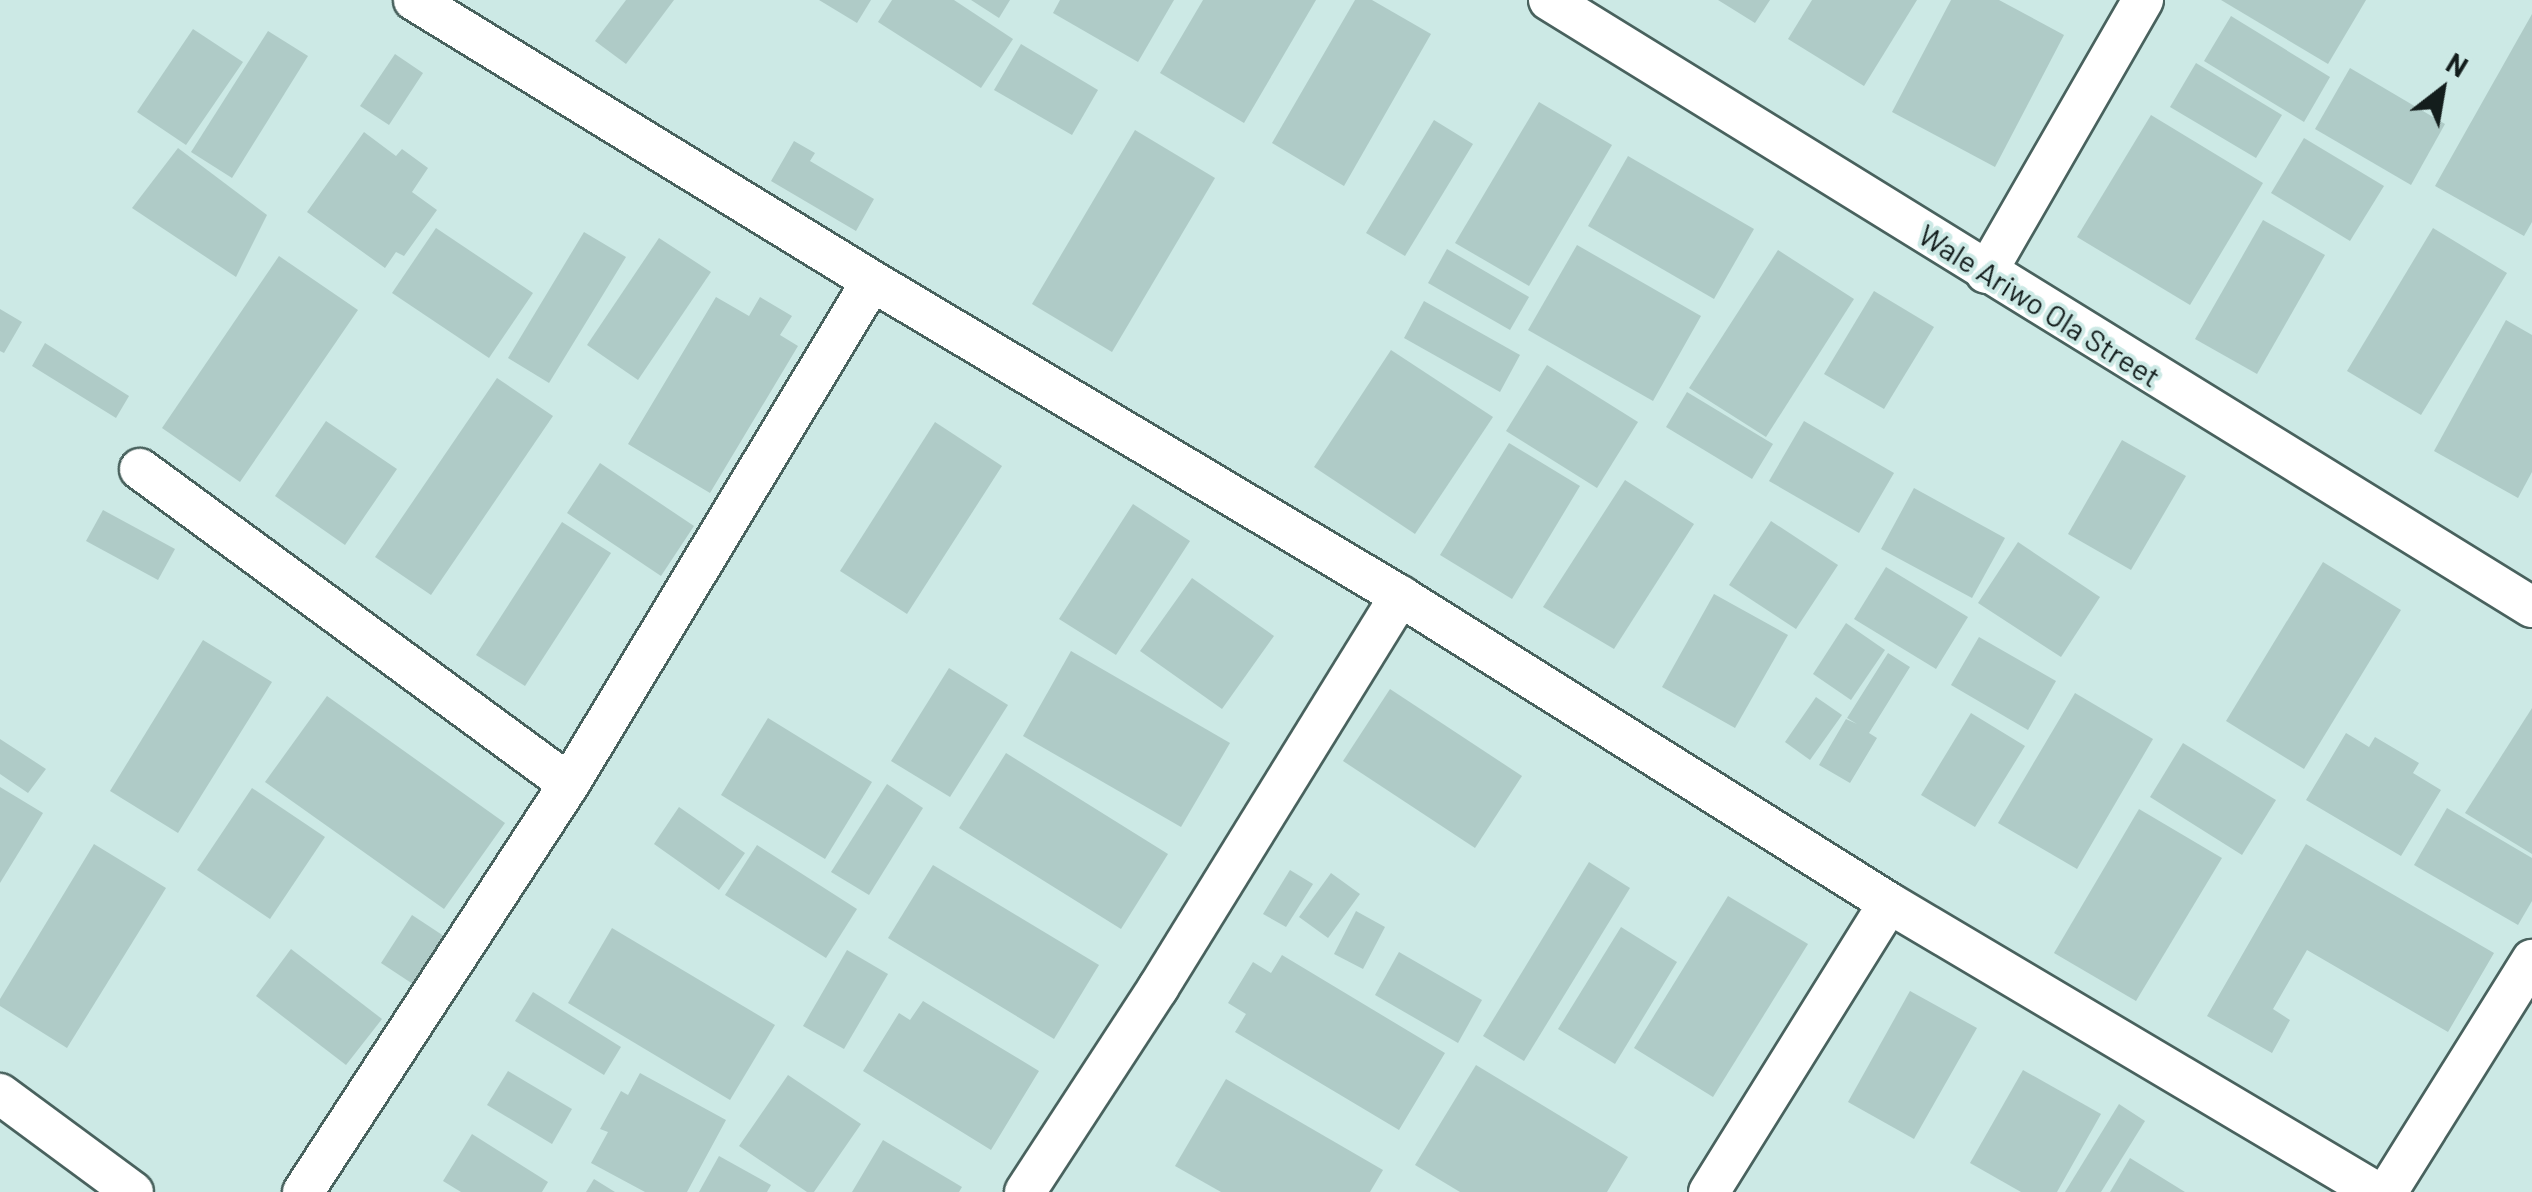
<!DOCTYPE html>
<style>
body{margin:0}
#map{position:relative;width:2532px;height:1192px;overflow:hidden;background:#cce9e5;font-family:Barlow,sans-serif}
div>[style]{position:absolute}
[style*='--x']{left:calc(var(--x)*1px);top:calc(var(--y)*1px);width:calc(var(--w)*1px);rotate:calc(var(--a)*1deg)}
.building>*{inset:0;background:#afcbc7}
.roads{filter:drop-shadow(2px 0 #49625e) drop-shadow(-2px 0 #49625e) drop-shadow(0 2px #49625e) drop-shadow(0 -2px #49625e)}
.minor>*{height:40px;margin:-20px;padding:0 20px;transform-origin:20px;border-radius:20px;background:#fff}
span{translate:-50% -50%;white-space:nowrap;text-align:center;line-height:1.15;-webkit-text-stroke:8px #cce9e5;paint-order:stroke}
.street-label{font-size:30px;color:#131d1c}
.north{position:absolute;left:2392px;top:40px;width:100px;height:100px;-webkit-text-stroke:8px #cce9e5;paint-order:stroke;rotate:31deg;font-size:28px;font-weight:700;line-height:40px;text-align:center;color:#131d1c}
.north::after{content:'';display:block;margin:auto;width:35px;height:45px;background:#131d1c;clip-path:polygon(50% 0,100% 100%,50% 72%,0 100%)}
</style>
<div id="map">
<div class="building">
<i style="clip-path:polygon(626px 0,674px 0,626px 64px,595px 41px)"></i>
<i style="clip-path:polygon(819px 0,871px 0,857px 23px)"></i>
<i style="clip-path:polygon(892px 0,954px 0,1013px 39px,981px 88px,878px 22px)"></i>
<i style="clip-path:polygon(971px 0,1010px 0,999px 18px)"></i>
<i style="clip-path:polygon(1060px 0,1174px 0,1138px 62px,1053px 13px)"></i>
<i style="clip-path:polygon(1203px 0,1316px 0,1244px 123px,1160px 73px)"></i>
<i style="clip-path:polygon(1355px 0,1372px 0,1431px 34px,1344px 186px,1272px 143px)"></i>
<i style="clip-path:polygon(1718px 0,1770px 0,1755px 23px)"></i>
<i style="clip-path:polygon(1812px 0,1917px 0,1864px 86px,1788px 39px)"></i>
<i style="clip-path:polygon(1951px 0,1999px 0,2064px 35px,1995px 167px,1892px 112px)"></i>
<i style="clip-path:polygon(2221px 0,2366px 0,2328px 64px)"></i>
<i style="clip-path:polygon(2532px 14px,2532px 222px,2524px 236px,2435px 186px)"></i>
<i style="clip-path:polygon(2231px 16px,2330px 77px,2304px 122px,2204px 61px)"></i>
<i style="clip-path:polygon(193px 29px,243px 62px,186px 145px,137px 112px)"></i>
<i style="clip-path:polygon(268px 31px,308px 56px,232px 178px,191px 152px)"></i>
<i style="clip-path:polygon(1021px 44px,1098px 90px,1072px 135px,994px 90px)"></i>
<i style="clip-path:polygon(395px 54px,423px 73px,389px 125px,360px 106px)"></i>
<i style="clip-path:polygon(2196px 63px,2282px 115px,2256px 158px,2170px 107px)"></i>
<i style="clip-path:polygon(2350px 68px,2445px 124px,2411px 185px,2315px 129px)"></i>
<i style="clip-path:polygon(1539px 102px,1612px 145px,1529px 286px,1455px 243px)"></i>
<i style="clip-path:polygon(2151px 115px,2263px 183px,2190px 305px,2077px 237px)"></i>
<i style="clip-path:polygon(1434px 120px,1473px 144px,1405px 256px,1366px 233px)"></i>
<i style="clip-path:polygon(1135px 130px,1215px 178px,1112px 352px,1032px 304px)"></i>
<i style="clip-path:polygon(364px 132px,396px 156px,402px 149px,428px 168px,412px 192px,437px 210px,404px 256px,396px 252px,385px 268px,307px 212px)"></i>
<i style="clip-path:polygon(2304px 138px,2384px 186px,2350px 241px,2271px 193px)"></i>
<i style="clip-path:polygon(794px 141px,815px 153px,810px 161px,874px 199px,856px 231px,771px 181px)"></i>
<i style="clip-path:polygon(178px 148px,267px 215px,236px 277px,132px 208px)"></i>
<i style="clip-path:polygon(1628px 156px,1754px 229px,1714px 299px,1588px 226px)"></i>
<i style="clip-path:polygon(2263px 220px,2325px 255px,2257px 374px,2195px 339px)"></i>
<i style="clip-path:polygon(436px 228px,533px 293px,489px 358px,392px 293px)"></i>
<i style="clip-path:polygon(2433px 228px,2507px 273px,2421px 415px,2347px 371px)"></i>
<i style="clip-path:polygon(584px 232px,626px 257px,549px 383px,508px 358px)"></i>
<i style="clip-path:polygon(659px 238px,711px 272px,638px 380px,587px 345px)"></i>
<i style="clip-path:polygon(1577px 245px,1701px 316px,1653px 401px,1528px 330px)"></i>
<i style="clip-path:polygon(1447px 249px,1529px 297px,1510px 330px,1428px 283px)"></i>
<i style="clip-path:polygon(1778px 250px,1854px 299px,1766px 437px,1689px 388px)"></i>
<i style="clip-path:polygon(279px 256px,358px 310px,240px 482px,162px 428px)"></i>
<i style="clip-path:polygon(1874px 291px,1934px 327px,1884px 409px,1824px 374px)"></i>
<i style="clip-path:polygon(716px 297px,749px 316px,760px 297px,792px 316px,780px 335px,798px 346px,710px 493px,628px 444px)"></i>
<i style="clip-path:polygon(1424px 301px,1520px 355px,1500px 392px,1404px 338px)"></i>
<i style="clip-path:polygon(0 309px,22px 322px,4px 353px,0 351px)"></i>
<i style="clip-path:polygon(2506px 320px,2532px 335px,2532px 472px,2518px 498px,2434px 451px)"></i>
<i style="clip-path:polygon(45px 343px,129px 396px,116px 418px,32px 366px)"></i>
<i style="clip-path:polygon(1391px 350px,1493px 417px,1415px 534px,1314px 467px)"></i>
<i style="clip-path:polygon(1547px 365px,1638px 422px,1597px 488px,1506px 431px)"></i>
<i style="clip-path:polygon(497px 378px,553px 416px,431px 595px,375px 557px)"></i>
<i style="clip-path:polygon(1687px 392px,1773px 444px,1752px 479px,1666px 427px)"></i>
<i style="clip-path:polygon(326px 421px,397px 469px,345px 545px,275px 496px)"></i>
<i style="clip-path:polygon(1804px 421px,1894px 473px,1859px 533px,1769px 481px)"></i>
<i style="clip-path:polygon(935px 422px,1002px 466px,907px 614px,840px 571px)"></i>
<i style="clip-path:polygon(2122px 440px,2186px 476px,2131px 570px,2068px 534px)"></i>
<i style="clip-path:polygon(1509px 443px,1580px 486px,1512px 599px,1440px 555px)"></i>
<i style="clip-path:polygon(600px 463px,694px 526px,661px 576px,567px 513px)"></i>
<i style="clip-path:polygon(1625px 480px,1694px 524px,1614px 649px,1543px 607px)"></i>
<i style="clip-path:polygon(1914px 488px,2005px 538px,1972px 598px,1881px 549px)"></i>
<i style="clip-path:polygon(1133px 504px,1190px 541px,1116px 655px,1059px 619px)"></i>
<i style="clip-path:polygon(103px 510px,175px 549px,158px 580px,86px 541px)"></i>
<i style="clip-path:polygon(1771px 521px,1838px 565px,1796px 629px,1729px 585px)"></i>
<i style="clip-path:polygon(562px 522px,611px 553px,525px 686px,476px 655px)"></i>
<i style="clip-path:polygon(2018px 542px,2100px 597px,2061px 657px,1978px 603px)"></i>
<i style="clip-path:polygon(2323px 562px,2401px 610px,2304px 769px,2226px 721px)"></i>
<i style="clip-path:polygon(1886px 567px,1968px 617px,1936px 669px,1854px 619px)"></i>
<i style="clip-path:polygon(1192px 578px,1274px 636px,1222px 709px,1140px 651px)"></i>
<i style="clip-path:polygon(1714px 594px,1788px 635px,1735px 728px,1662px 687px)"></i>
<i style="clip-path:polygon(1846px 623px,1885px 650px,1851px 700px,1813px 674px)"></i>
<i style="clip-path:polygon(1979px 637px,2056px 681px,2028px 730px,1951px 685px)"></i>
<i style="clip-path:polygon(203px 640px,272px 682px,178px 833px,110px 791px)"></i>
<i style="clip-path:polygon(1071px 651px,1230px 743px,1181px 827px,1023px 736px)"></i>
<i style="clip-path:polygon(1888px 653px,1910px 667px,1869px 733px,1877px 738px,1850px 783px,1819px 765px,1846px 719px,1857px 724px,1847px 718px)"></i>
<i style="clip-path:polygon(949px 668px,1008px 705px,950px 797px,891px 761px)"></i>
<i style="clip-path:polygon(1390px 689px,1522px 776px,1475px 848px,1343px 761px)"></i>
<i style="clip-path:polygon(2075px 693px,2153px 739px,2077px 869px,1998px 823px)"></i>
<i style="clip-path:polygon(327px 696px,505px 823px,444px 909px,265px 782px)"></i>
<i style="clip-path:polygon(1816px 697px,1842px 715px,1810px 760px,1785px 742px)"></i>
<i style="clip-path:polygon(2532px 708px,2532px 854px,2465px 813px)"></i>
<i style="clip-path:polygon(1971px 713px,2025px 746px,1975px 827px,1921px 795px)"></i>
<i style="clip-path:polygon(768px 718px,872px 782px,825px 859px,721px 795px)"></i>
<i style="clip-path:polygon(2346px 733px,2369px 747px,2375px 737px,2419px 763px,2413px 773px,2441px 790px,2401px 856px,2306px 800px)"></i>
<i style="clip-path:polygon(0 739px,46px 769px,28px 793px,0 774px)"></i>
<i style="clip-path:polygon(2183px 743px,2276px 800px,2242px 855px,2150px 797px)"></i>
<i style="clip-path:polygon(1006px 753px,1168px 854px,1121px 929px,959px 828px)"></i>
<i style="clip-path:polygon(887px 784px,923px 808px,869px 895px,831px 872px)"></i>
<i style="clip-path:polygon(0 787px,43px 813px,0 883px)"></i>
<i style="clip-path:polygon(252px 788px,325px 837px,270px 919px,197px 870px)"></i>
<i style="clip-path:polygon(679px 807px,745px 853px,719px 890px,654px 844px)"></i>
<i style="clip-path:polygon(2447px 808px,2532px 858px,2532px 901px,2518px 925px,2414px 865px)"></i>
<i style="clip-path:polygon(2139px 809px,2222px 858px,2136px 1001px,2054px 953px)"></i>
<i style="clip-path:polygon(94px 844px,166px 888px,67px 1048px,0 1006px,0 999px)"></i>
<i style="clip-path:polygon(2306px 844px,2494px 953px,2448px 1032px,2307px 950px,2273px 1009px,2290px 1020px,2272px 1053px,2207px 1016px)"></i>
<i style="clip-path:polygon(757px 845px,857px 909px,826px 958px,725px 895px)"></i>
<i style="clip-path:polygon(1589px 862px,1630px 888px,1524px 1061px,1483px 1036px)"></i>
<i style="clip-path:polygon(933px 865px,1099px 965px,1054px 1039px,888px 938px)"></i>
<i style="clip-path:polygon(1290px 870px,1313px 884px,1286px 927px,1263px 914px)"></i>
<i style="clip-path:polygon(1331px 873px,1360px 894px,1328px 938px,1299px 917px)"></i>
<i style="clip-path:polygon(1728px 896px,1808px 944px,1713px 1097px,1634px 1048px)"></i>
<i style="clip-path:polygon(1356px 911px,1385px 927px,1363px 969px,1334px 954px)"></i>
<i style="clip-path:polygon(412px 915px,459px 946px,428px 994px,381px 963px)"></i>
<i style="clip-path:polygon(1621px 927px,1677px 962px,1615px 1064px,1558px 1029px)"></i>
<i style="clip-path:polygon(612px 928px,775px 1025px,730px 1100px,568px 1003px)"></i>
<i style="clip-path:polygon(291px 949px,382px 1019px,346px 1065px,256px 996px)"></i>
<i style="clip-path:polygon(847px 950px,888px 974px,844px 1049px,803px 1026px)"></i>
<i style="clip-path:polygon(1399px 952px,1482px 1000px,1458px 1043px,1375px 995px)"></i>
<i style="clip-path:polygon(1282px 955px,1445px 1053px,1399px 1130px,1235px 1032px,1246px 1014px,1228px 1003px,1253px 962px,1271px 973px)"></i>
<i style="clip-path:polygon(1910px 991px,1977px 1028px,1914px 1139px,1848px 1102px)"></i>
<i style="clip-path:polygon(533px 992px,621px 1047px,604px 1075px,515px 1021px)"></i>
<i style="clip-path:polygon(923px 1001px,1039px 1071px,991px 1150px,863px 1071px,899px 1013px,910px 1020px)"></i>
<i style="clip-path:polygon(1476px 1065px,1628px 1157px,1607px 1192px,1460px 1192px,1415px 1165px)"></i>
<i style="clip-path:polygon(2023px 1070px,2101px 1114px,2057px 1192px,2021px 1192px,1970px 1163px)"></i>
<i style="clip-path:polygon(508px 1071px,572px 1109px,552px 1144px,487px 1105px)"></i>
<i style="clip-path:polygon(640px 1073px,726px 1120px,687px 1192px,645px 1192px,591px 1163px,608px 1132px,600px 1129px,621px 1091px,628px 1095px)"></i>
<i style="clip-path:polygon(788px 1075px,861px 1124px,814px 1192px,807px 1192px,739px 1146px)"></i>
<i style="clip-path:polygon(1226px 1079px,1383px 1170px,1370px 1192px,1221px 1192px,1175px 1166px)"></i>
<i style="clip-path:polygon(2119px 1104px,2145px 1121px,2101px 1192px,2065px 1192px)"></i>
<i style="clip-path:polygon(472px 1134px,548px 1182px,542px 1192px,461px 1192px,443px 1181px)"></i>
<i style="clip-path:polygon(883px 1140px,962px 1187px,959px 1192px,852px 1192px)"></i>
<i style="clip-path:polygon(719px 1156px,771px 1185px,767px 1192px,699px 1192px)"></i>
<i style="clip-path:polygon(2130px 1158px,2185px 1192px,2110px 1192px)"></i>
<i style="clip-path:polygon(594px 1179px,615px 1192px,586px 1192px)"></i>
</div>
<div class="roads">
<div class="minor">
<i style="--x:414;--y:0;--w:537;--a:31.53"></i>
<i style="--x:1549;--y:0;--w:1155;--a:31.7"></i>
<i style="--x:1986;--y:273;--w:315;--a:-60.1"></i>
<i style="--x:140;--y:469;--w:532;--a:36.29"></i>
<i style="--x:0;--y:1094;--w:165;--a:36.4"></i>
<i style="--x:303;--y:1192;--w:487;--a:-56.9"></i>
<i style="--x:569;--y:784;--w:587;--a:-58.94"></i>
<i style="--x:872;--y:281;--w:615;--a:30.82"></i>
<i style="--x:1400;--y:596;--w:577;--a:32.12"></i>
<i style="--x:1889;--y:903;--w:566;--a:30.69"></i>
<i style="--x:1025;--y:1192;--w:244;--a:-56.9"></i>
<i style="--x:1158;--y:988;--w:461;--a:-58.3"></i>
<i style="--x:1709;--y:1192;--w:340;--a:-58.1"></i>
<i style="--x:2387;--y:1192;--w:274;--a:-58"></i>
</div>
</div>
<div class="street-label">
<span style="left:2040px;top:305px;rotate:32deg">Wale Ariwo Ola Street</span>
</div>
<div class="north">N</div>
</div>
